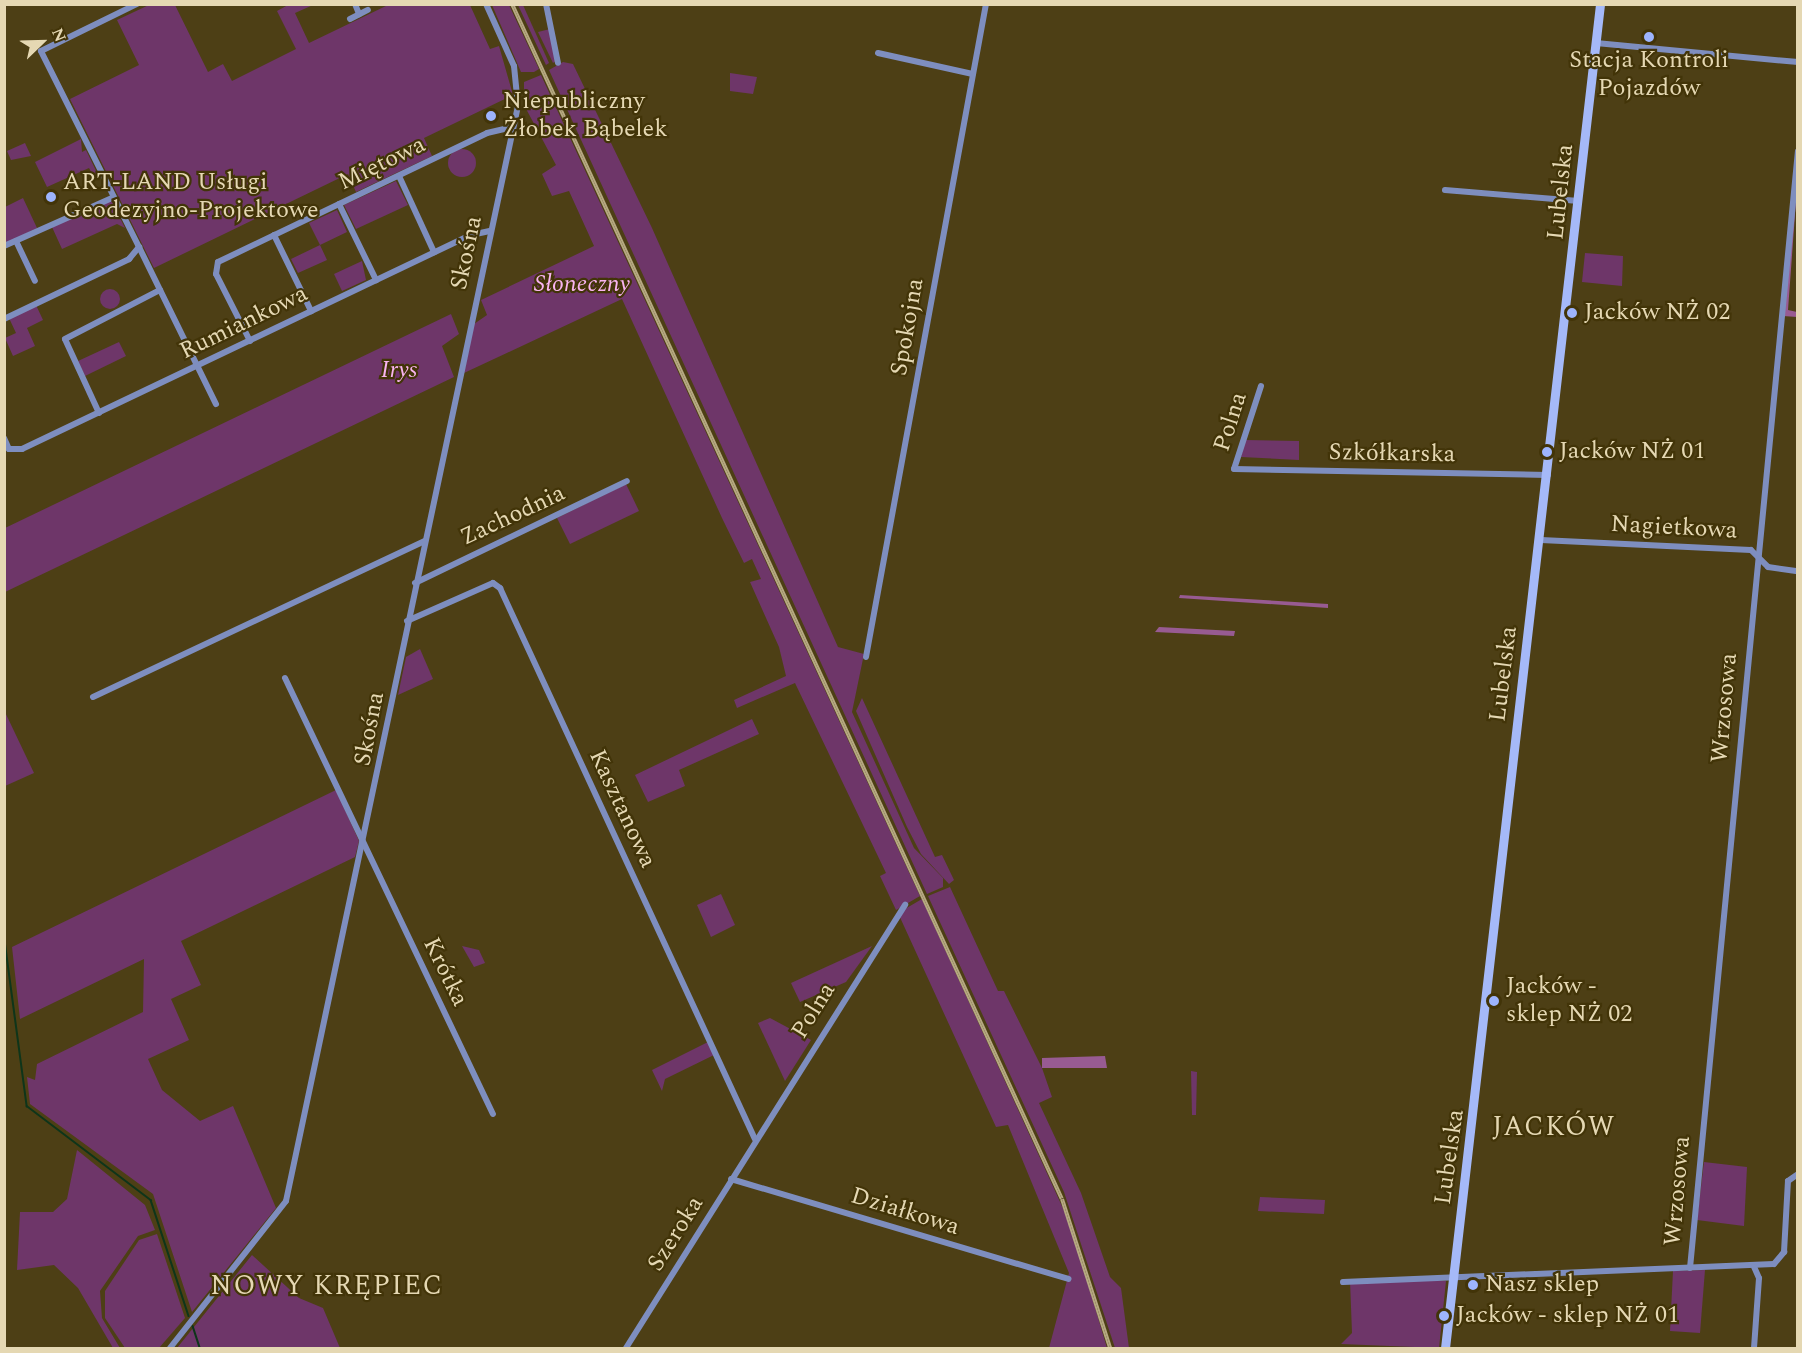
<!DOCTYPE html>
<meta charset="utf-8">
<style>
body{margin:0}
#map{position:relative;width:1802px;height:1353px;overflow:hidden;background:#4d3f15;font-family:Spectral,serif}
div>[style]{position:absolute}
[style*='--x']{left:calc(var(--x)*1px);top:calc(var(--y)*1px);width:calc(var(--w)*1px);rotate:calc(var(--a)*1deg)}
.green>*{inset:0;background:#6e3669}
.round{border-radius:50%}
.forest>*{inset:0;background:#985b92}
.stream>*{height:1.5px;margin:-0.75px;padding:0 0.75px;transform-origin:0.75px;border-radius:0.75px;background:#0e351a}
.street>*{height:6px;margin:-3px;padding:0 3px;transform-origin:3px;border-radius:3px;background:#7e8ebf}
.secondary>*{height:9px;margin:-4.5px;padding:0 4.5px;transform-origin:4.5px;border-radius:4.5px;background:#a5b9f8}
.rail>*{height:4px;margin-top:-2px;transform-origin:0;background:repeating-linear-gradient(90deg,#423408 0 4.5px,#b6a982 0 9px);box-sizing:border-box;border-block:2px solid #b6a982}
.dots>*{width:16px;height:16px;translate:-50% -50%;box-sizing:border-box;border:3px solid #423408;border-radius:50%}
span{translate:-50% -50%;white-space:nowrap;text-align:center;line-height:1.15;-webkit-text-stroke:4.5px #423408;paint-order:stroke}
.poi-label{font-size:24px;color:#e5d8b3}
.left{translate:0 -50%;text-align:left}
.street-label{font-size:24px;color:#e5d8b3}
.park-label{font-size:24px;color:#f9b4f1;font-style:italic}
.quarter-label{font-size:27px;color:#e5d8b3;letter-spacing:1.5px}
.frame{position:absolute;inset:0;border:6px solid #e5d8b3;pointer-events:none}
.north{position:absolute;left:12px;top:12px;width:60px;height:60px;-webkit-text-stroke:4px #423408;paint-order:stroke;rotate:67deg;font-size:16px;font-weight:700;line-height:24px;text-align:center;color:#e5d8b3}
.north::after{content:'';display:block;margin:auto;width:21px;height:27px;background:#e5d8b3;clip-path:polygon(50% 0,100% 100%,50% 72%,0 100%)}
</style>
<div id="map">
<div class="green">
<i style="clip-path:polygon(151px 4px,175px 5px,208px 72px,223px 64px,232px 81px,296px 49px,277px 11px,288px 5px,313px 5px,295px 13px,309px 43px,388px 5px,470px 5px,490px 49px,499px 46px,513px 95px,424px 138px,432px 156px,356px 192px,348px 174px,154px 268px,70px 99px,139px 65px,117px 20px)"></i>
<i style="clip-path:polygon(492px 5px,509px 5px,539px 69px,534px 72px,521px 72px)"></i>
<i style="clip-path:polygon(518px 5px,523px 5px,549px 63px,546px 65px)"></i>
<i style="clip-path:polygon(550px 29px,557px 60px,553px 63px,538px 32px)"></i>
<i style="clip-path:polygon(563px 62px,573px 64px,652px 228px,838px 647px,864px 654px,852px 712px,914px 848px,943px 878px,943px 887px,927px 894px,549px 70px)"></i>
<i style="clip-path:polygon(730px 73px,757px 77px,753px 94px,730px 91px)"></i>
<i style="clip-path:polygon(541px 75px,920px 896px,896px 910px,880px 876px,886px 873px,795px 683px,737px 708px,734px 700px,786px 676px,779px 647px,750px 582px,761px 579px,752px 559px,744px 563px,722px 518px,622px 299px,464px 373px,474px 324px,487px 315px,481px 300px,594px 246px,569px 191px,552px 196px,542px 174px,556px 165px,524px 105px,524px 82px)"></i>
<i style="clip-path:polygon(81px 139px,82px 152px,86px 150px,99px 177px,95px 179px,89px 168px,47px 187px,35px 162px)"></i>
<i style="clip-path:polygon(25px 143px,31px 156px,11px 160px,7px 151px)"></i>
<i class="round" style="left:448px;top:149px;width:28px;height:28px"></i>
<i style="clip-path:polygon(396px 181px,408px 205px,356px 229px,344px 205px)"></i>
<i style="clip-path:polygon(23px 198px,37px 228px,5px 244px,5px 207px)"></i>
<i style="clip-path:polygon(111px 200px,125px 228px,117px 224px,62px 249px,52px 227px)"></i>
<i style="clip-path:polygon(337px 210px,347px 232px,320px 245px,327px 260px,298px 273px,291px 259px,320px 245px,309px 223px)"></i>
<i style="clip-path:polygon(1585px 253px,1623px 256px,1622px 286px,1582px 282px)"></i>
<i style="clip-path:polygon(362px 261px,366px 280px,342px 291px,334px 274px)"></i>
<i class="round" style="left:100px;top:289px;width:20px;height:20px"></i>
<i style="clip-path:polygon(36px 305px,43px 320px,27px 328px,35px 346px,13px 356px,5px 338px,16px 333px,9px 318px)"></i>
<i style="clip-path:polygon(451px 314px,459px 334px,442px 346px,454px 377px,5px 592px,5px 528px)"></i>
<i style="clip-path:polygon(119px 342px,126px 356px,85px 376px,78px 361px)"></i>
<i style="clip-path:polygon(1245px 440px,1299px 441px,1299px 460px,1241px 457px)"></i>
<i style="clip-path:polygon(626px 484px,639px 511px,570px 544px,557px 518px)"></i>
<i style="clip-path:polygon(420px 649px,433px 679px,398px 695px,406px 657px)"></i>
<i style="clip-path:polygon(862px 698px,935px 857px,942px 855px,954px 880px,949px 884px,921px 854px,907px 827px,856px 711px)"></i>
<i style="clip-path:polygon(4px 710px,34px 773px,5px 786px,4px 786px)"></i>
<i style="clip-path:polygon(752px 719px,759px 734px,679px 770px,685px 786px,648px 802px,635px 775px)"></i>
<i style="clip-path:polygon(336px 790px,359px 841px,355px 857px,181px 941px,201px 985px,171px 999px,189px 1040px,148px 1059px,162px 1090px,200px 1121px,233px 1106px,276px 1208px,192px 1312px,153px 1194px,30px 1104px,27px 1077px,35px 1080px,37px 1064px,143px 1012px,144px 959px,20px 1019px,12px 947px)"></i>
<i style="clip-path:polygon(950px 887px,998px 991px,1004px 991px,1042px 1068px,1052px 1097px,1039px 1103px,1081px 1193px,1110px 1277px,1121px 1288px,1129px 1348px,1115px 1348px,1064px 1192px,928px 896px)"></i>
<i style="clip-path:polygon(721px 894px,735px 925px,711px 937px,697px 905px)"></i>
<i style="clip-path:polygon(922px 899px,1071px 1226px,1107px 1348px,1049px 1348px,1069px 1273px,1008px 1125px,996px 1127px,898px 913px)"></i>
<i style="clip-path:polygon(462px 946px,479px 950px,485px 963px,474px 967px)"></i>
<i style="clip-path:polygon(872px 946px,846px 982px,800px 1002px,791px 983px)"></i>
<i style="clip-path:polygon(770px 1018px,811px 1040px,785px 1081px,758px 1023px)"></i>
<i style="clip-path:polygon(708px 1042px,714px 1055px,665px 1079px,662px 1091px,652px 1070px)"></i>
<i style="clip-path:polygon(1191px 1071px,1197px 1072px,1196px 1115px,1192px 1115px)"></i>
<i style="clip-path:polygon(77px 1150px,145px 1205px,155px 1230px,138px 1236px,100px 1291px,102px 1318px,120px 1348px,113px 1348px,78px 1288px,54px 1265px,17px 1270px,20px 1212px,53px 1212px,67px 1199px)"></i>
<i style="clip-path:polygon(1704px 1162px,1747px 1167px,1744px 1226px,1697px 1220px)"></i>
<i style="clip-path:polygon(1260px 1197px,1325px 1200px,1324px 1214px,1258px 1211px)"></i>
<i style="clip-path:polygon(157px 1234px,185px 1318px,159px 1348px,125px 1348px,105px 1318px,105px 1291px,139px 1240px)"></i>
<i style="clip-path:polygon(252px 1255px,299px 1298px,323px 1308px,340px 1348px,177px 1348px)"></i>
<i style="clip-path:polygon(1705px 1270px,1700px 1333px,1670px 1331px,1673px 1271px)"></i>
<i style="clip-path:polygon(1350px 1281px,1446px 1281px,1439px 1348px,1341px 1344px,1352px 1333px)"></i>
</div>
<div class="forest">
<i style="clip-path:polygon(1797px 187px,1788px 310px,1797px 312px,1797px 317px,1783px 316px)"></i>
<i style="clip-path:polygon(1180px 595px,1328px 604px,1328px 608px,1179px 598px)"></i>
<i style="clip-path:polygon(1159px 627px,1235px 631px,1234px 636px,1155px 632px)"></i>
<i style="clip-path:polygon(1105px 1056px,1107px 1068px,1042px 1068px,1042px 1058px)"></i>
</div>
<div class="stream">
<i style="--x:4;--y:933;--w:175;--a:82.4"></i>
<i style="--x:27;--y:1106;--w:156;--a:37.2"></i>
<i style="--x:151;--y:1200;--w:122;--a:71.9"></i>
<i style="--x:193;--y:1326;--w:23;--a:72"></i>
</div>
<div class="street">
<i style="--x:355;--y:4;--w:11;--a:68"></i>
<i style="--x:546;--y:4;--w:60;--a:78.5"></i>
<i style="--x:350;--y:19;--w:20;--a:-27"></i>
<i style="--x:1596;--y:43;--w:203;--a:5.4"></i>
<i style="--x:878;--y:53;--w:97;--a:12.5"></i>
<i style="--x:399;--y:176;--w:84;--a:65.3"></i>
<i style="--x:1445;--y:190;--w:134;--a:4.7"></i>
<i style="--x:339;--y:204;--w:85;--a:64"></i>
<i style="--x:274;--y:235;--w:85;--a:64"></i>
<i style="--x:16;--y:241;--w:44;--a:64.6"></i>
<i style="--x:4;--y:246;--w:120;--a:-24"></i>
<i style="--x:139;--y:247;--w:175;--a:63.9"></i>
<i style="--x:4;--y:319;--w:139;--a:-25.6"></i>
<i style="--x:129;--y:259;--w:16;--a:-50"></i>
<i style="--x:139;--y:247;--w:219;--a:-116.6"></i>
<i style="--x:41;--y:51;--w:107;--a:-26.1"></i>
<i style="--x:250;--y:341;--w:75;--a:-116.9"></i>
<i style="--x:216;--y:274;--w:12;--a:-81"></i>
<i style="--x:218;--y:262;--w:298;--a:-25.6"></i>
<i style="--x:487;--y:133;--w:26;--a:-13"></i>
<i style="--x:1261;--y:386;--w:87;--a:108"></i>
<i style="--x:1234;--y:469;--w:314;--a:1.1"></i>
<i style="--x:99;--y:413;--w:81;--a:-114.7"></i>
<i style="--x:65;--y:339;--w:107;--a:-27.3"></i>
<i style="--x:4;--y:438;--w:12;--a:66"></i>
<i style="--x:9;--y:449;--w:13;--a:0"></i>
<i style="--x:22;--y:449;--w:497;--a:-25.5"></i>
<i style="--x:471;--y:235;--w:19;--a:-12"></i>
<i style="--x:1541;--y:540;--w:210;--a:2.7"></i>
<i style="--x:1751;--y:550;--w:24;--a:45"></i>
<i style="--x:1768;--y:567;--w:30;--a:8"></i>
<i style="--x:415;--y:583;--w:235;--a:-25.7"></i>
<i style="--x:407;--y:621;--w:94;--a:-23.8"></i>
<i style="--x:493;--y:583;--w:9;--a:36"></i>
<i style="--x:500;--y:588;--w:607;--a:65.17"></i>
<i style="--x:866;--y:657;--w:664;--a:-79.59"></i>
<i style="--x:285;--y:678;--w:483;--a:64.5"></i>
<i style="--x:93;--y:697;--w:366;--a:-25.2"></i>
<i style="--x:731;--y:1179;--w:352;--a:16.5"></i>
<i style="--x:1690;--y:1268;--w:1122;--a:-84.48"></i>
<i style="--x:1343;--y:1282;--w:431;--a:-2.4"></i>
<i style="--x:1774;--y:1264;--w:16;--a:-50"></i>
<i style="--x:1784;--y:1252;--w:71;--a:-86.8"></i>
<i style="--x:1788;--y:1181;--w:12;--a:-35"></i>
<i style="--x:170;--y:1348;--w:187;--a:-51.7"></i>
<i style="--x:286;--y:1201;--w:1119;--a:-78.04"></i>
<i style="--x:518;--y:106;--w:40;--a:-95.7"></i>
<i style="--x:514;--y:66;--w:68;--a:-114.3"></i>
<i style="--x:626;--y:1348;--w:524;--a:-57.8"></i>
<i style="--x:1754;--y:1348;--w:70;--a:-85.9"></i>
<i style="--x:1759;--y:1278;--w:12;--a:-114"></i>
</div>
<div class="secondary">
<i style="--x:1445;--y:1348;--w:1353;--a:-83.42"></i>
</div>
<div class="rail">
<i style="--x:512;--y:4;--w:1315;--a:65.29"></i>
<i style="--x:1062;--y:1199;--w:157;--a:72.1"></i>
</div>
<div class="dots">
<i style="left:1649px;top:37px;background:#9db4fd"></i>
<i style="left:491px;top:116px;background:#9db4fd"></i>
<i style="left:51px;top:197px;background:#9db4fd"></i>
<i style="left:1572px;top:313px;background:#9db4fd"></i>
<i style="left:1547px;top:452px;background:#9db4fd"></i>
<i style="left:1494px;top:1001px;background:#9db4fd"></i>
<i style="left:1473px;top:1285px;background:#9db4fd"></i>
<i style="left:1444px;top:1316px;background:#9db4fd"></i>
</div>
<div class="poi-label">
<span style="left:1649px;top:75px">Stacja Kontroli<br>Pojazdów</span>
<span class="left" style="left:503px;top:116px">Niepubliczny<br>Żłobek Bąbelek</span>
<span class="left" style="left:63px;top:197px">ART-LAND Usługi<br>Geodezyjno-Projektowe</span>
<span class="left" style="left:1584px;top:313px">Jacków NŻ 02</span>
<span class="left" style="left:1559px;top:452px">Jacków NŻ 01</span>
<span class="left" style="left:1506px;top:1001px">Jacków -<br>sklep NŻ 02</span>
<span class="left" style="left:1485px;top:1285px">Nasz sklep</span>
<span class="left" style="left:1456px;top:1316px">Jacków - sklep NŻ 01</span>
</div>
<div class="street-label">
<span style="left:382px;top:164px;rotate:-26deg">Miętowa</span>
<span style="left:1561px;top:192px;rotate:-84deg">Lubelska</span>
<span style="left:467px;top:253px;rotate:-78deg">Skośna</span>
<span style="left:244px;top:323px;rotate:-26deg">Rumiankowa</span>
<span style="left:908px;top:327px;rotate:-80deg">Spokojna</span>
<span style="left:1231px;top:422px;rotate:-72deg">Polna</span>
<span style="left:1392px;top:454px;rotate:1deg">Szkółkarska</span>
<span style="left:513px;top:516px;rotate:-25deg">Zachodnia</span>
<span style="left:1674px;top:528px;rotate:3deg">Nagietkowa</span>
<span style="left:1504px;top:674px;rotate:-83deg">Lubelska</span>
<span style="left:1725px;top:708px;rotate:-85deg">Wrzosowa</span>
<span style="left:370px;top:729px;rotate:-79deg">Skośna</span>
<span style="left:622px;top:809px;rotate:65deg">Kasztanowa</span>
<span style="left:445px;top:972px;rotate:64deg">Krótka</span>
<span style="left:814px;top:1011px;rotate:-58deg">Polna</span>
<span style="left:1450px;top:1157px;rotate:-82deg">Lubelska</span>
<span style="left:1678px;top:1191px;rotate:-85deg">Wrzosowa</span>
<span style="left:905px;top:1212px;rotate:17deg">Działkowa</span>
<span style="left:676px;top:1234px;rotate:-58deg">Szeroka</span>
</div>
<div class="park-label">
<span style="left:582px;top:285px">Słoneczny</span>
<span style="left:399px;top:371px">Irys</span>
</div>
<div class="quarter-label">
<span style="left:1554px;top:1128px">JACKÓW</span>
<span style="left:327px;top:1287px">NOWY KRĘPIEC</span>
</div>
<div class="frame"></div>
<div class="north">N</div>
</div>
